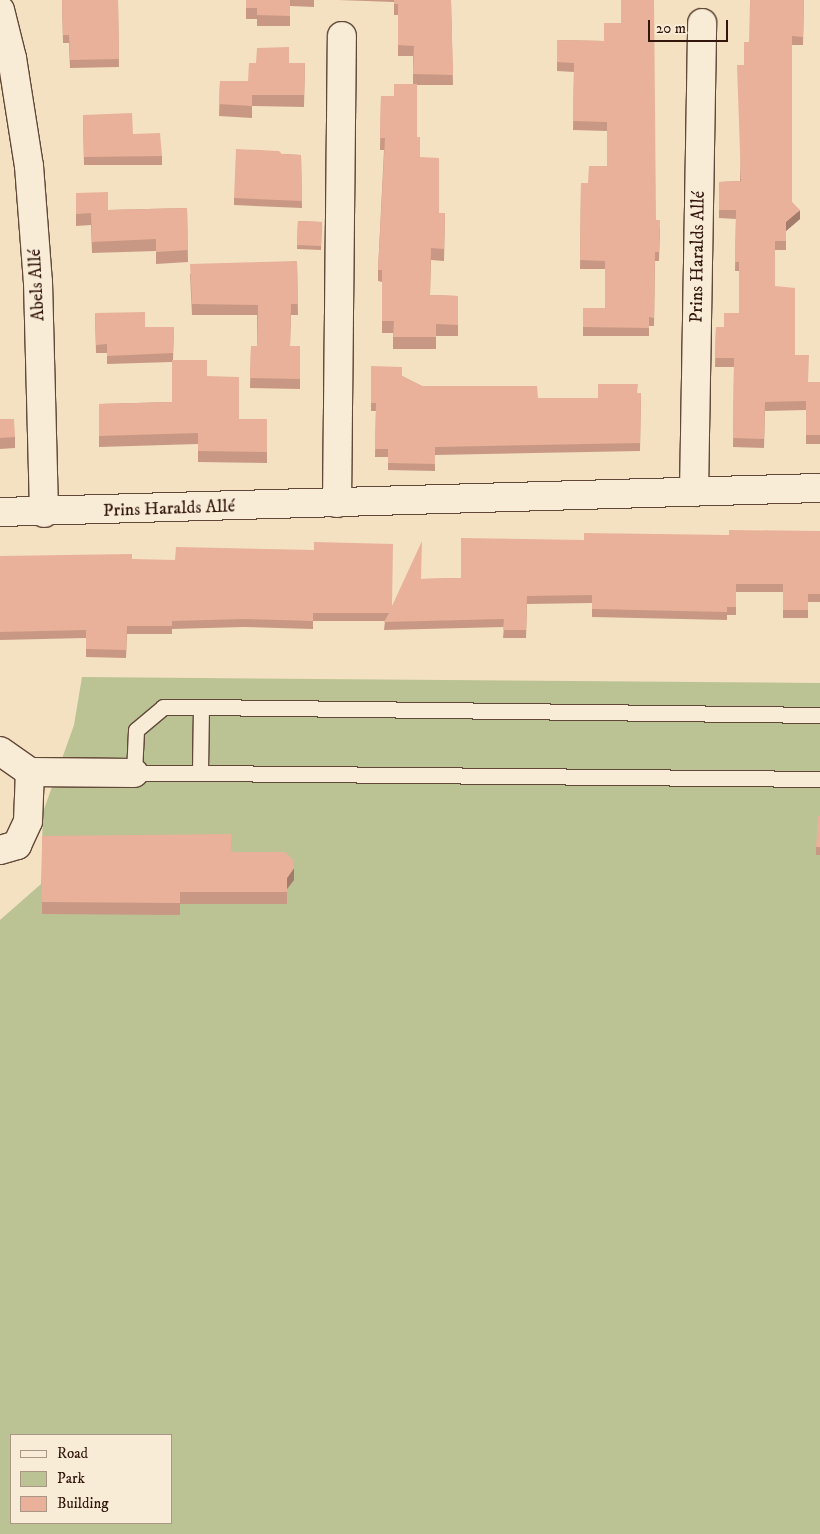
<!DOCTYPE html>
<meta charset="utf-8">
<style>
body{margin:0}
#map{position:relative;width:820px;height:1534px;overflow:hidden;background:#f4e1c2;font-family:"IM FELL DW Pica",serif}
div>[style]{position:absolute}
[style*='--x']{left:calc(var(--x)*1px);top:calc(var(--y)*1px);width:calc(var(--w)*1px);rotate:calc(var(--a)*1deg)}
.green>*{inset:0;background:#bbc394}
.roads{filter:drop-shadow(1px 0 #624839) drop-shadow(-1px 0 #624839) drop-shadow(0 1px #624839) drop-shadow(0 -1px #624839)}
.lane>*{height:15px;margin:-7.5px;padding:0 7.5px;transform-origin:7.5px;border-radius:7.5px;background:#f8ecd7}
.street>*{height:28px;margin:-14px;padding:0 14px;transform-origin:14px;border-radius:14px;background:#f8ecd7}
.wall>*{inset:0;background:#c89884}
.shaded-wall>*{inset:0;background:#a37c6b}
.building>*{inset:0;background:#e9b199}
span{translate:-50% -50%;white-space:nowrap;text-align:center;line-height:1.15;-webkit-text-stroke:5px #f8ecd7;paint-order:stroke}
.street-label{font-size:18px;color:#32150b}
.legend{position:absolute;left:10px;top:1434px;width:162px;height:90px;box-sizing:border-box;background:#f8ecd7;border:1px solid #a99685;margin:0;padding:6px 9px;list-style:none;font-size:15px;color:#32150b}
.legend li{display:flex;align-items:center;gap:10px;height:25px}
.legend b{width:25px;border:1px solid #a99685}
.scale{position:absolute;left:648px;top:20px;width:80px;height:22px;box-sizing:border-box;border:2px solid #32150b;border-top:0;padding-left:6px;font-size:15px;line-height:18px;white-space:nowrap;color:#32150b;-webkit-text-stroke:4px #f8ecd7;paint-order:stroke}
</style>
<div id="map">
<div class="green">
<i style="clip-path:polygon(evenodd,82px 677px,820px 683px,820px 1534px,0 1534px,0 920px,41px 884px,43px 812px,74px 725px,82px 677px,11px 1435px,171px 1435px,171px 1523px,11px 1523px,11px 1435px)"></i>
</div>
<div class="roads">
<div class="lane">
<i style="--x:163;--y:707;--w:38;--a:0"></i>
<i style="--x:201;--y:707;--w:66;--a:90.9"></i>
<i style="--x:200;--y:773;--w:66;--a:180"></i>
<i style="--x:134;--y:773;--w:43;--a:-87.3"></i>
<i style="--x:136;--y:730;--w:35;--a:-40"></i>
<i style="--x:201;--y:707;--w:619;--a:0.74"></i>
<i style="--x:200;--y:773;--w:620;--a:0.55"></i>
</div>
<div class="street">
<i style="--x:0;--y:10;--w:49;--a:76"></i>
<i style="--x:12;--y:58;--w:109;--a:81.1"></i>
<i style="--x:29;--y:166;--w:116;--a:85.6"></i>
<i style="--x:38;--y:282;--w:231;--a:88.5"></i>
<i style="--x:694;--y:492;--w:469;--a:-89"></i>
<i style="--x:337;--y:503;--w:467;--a:-89.4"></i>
<i style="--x:0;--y:512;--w:820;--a:-1.68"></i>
<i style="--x:0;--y:751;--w:37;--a:35"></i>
<i style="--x:30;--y:772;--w:104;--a:0.6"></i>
<i style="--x:0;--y:850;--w:18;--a:-16"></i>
<i style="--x:17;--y:845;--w:26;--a:-65"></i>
<i style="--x:28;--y:821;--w:49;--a:-87.7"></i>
</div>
</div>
<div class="wall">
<i style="clip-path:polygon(62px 0,118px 0,119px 67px,70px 68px,69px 43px,63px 43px)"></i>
<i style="clip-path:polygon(246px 0,314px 0,314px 7px,290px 6px,290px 26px,257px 26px,257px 19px,246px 19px)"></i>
<i style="clip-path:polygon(338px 0,451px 0,453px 85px,417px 85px,417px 137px,420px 157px,439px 213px,445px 213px,444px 261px,431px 260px,430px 295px,458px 296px,458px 336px,436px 336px,436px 349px,393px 349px,393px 333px,382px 333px,382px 282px,378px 281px,378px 270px,384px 150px,380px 150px,381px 96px,394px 96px,413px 84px,413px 56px,398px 56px,398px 15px,394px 15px,394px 2px)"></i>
<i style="clip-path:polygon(804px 0,803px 45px,792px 45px,792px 202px,800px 219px,786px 231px,786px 250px,775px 250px,775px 286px,795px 355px,808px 382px,820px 382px,820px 444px,806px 444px,806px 410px,765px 411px,764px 448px,733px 447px,734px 367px,715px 367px,716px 327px,724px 327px,739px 313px,739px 271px,735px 271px,736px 219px,719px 218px,719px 182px,740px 181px,744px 65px,749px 42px)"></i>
<i style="clip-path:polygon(621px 23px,656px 220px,660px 229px,659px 261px,655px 261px,654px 326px,649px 326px,649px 336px,583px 336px,583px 308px,605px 308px,605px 269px,580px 269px,581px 183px,588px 183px,607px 166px,607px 131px,573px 130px,574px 72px,557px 71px,557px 40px,604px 41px)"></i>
<i style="clip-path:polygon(289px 63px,305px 63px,304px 107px,252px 106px,252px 118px,219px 116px,220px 81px,248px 81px)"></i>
<i style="clip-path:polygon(83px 115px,162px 156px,162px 165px,84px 165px)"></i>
<i style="clip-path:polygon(282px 154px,301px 155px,302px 208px,234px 205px,234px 198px)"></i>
<i style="clip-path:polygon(76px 193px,108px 210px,187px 208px,188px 262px,156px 264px,156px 251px,92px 253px,91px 225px,76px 226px)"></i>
<i style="clip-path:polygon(298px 221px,322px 222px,321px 250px,297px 249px)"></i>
<i style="clip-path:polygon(297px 261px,298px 315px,291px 315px,290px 346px,300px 346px,300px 389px,250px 388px,251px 346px,257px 346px,257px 315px,192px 315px,190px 274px)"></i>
<i style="clip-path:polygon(95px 313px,145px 327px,174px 327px,173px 360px,207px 376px,239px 419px,267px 419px,267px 463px,198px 462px,198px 444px,99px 447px,99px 404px,172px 402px,172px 362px,107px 364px,107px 353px,96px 353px)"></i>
<i style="clip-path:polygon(371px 366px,402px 376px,422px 386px,538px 398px,598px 398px,641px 393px,640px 451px,435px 455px,435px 471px,388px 470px,388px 457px,375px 457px,376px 411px,371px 411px)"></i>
<i style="clip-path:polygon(0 419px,15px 437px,15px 448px,0 449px)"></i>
<i style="clip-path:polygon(820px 531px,820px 602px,808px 602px,808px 618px,783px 618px,783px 592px,736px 592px,736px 615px,727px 615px,727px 620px,592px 617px,592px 603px,527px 604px,526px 638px,503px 638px,504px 627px,384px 630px,385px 621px,313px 621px,313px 629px,243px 627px,172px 629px,172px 634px,127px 634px,126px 658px,86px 657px,86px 638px,0 640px,0 556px,132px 559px,392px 606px,421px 579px,461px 578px,584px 540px,729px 535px)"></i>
<i style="clip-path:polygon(820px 816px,820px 855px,816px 855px,816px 847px)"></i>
<i style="clip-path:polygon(42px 836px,231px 852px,294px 880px,287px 889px,287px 904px,180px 904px,180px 915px,42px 914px)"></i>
</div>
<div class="shaded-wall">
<i style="clip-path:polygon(800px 210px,800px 219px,786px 231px,786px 222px)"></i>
<i style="clip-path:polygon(294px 868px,294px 880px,287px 889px,287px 878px)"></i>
</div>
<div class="building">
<i style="clip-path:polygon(62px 0,118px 0,119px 59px,70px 60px,69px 35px,63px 35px)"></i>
<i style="clip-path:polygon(246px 0,290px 0,290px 16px,257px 15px,257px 8px,246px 8px)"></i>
<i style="clip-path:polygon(394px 0,451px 0,453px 75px,413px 74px,414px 46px,398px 45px,398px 4px,394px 4px)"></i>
<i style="clip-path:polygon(621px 0,654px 0,656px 220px,660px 220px,659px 252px,655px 252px,654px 318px,649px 317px,649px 328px,583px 327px,583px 308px,605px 308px,605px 261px,580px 260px,581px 183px,588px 183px,589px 166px,607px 166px,607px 122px,573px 121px,574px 63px,557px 62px,557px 40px,604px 41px,604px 23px,621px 23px)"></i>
<i style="clip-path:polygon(750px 0,804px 0,803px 37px,792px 36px,792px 202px,800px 210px,786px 222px,786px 241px,775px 241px,775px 286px,795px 288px,795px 355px,809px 355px,808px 382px,820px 382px,820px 435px,806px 435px,806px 401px,765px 402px,764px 439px,733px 438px,734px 358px,715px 358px,716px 327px,724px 327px,724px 313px,739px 313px,739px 262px,735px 262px,736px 210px,719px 210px,719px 182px,741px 181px,737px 65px,744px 65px,744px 42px,749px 42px)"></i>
<i style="clip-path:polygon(289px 47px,289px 63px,305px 63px,304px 95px,252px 95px,252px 106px,219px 104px,220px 81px,248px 81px,249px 63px,256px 63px,257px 48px)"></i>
<i style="clip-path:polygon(394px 84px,417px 84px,417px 137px,420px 137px,420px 157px,439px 158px,439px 213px,445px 213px,444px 249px,431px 248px,430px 295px,458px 296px,458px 325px,436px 324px,436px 337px,393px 337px,394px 321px,382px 321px,382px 270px,378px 270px,385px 138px,380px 138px,381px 96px,394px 96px)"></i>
<i style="clip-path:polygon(132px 113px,133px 134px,160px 133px,162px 156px,84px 157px,83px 115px)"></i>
<i style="clip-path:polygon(236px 149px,279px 151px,282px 154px,301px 155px,302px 201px,234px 198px)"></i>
<i style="clip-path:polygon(108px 192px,108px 210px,187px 208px,188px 250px,156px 252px,156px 239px,92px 242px,91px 213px,76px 214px,76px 193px)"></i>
<i style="clip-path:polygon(298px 221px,322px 222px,321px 246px,297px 245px)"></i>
<i style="clip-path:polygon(297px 261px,298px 304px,291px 304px,290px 346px,300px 346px,300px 379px,250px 378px,251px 346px,257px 346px,258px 305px,192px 304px,190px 264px)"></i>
<i style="clip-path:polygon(145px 312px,145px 327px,174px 327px,173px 353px,107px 356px,107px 344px,96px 345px,95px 313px)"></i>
<i style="clip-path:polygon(172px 360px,207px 360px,207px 376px,239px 377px,239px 419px,267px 419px,267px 452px,198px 451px,198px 433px,99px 436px,99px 404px,172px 402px)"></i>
<i style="clip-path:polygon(371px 366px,402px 367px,402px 376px,422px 386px,537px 386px,538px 398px,598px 398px,598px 384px,638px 384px,637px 393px,641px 393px,640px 443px,435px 447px,435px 464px,388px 463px,388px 449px,375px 449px,376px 403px,371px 403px)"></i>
<i style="clip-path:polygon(0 419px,14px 419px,15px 437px,0 438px)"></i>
<i style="clip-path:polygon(729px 530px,820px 531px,820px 594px,808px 594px,808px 610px,783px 610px,783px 584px,736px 584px,736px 607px,727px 607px,727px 612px,592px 609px,592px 595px,527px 596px,526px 630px,503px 630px,504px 619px,384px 622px,389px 613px,313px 613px,313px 621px,243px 619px,172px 621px,172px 626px,127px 626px,126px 650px,86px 649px,86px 630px,0 632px,0 556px,132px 554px,132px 559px,175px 560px,176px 547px,314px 550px,314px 542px,393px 544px,392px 606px,422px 541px,421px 579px,461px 578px,461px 538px,584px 540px,584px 533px,729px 535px)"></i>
<i style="clip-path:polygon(818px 816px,820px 816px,820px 847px,816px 847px)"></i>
<i style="clip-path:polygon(231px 834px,231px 852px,285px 852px,293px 860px,294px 868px,287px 878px,287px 892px,180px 892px,180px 903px,42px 902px,42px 836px)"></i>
</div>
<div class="street-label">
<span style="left:698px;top:257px;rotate:-89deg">Prins Haralds Allé</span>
<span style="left:37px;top:285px;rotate:-93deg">Abels Allé</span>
<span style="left:169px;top:509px;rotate:-2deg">Prins Haralds Allé</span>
</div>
<ul class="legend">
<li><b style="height:6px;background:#f8ecd7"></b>Road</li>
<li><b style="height:14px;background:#bbc394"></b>Park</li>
<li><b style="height:14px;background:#e9b199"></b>Building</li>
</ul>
<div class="scale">20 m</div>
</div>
